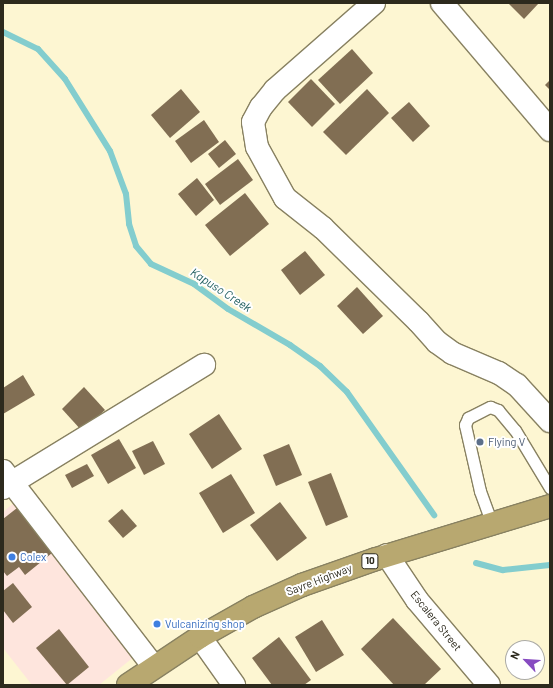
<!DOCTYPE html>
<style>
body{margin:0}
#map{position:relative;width:553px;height:688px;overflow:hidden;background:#fdf6d2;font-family:Barlow,sans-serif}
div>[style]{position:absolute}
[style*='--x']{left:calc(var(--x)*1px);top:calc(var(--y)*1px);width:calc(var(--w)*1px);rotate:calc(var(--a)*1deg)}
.commercial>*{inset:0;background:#fee5dd}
.stream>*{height:6px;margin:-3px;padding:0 3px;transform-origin:3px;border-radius:3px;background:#83cdce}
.building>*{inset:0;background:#816e53}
.roads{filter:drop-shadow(1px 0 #888161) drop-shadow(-1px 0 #888161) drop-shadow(0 1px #888161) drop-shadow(0 -1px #888161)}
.service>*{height:11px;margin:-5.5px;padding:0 5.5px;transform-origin:5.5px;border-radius:5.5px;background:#fff}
.minor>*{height:22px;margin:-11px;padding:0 11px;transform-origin:11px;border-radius:11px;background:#fff}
.trunk>*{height:22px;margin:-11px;padding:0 11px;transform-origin:11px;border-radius:11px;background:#b8a870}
.dots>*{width:11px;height:11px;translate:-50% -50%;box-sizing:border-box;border:2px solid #fff;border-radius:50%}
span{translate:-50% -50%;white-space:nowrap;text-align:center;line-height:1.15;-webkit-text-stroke:4px #fff;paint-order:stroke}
.shield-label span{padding:1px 3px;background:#fff;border:1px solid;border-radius:3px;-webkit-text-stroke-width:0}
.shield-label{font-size:10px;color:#2d2a1d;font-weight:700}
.service-label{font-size:11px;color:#4e5e75}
.left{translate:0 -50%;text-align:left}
.shop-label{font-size:11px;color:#366cbe}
.street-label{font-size:11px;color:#2d2a1d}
.water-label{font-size:12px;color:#1f5d5e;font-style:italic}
.frame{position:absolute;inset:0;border:4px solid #2d2a1d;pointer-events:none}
.north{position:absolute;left:505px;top:640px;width:40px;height:40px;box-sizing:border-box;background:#fff;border:1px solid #abaaa5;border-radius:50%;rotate:295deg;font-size:11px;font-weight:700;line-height:16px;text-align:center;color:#2d2a1d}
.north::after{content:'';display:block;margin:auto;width:14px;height:18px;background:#874bc1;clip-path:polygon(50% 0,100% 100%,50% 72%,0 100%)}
</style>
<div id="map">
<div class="commercial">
<i style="clip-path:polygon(15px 502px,135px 656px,99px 685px,32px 685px,3px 648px,3px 512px)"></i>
</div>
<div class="stream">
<i style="--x:3;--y:32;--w:39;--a:26"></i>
<i style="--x:38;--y:49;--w:40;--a:48"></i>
<i style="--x:65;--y:79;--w:85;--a:58"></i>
<i style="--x:110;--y:151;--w:46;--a:69.6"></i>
<i style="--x:126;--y:194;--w:30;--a:84"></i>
<i style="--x:129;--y:224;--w:23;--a:72"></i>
<i style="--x:136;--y:246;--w:23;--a:50"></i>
<i style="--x:151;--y:264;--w:47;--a:24.9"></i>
<i style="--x:194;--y:284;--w:42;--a:36.3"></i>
<i style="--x:228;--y:309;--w:72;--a:30.1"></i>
<i style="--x:290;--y:345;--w:37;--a:35"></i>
<i style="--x:320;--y:366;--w:37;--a:44"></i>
<i style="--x:347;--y:392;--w:151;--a:54.7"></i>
<i style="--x:476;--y:563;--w:28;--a:15"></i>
<i style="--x:503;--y:570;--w:47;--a:-6.1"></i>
</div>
<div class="building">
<i style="clip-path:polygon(508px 3px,539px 3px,524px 19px)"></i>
<i style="clip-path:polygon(352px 49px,373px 73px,340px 104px,318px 80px)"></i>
<i style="clip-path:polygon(311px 79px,335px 104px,312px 127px,288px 102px)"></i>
<i style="clip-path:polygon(550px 80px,550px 90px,545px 85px)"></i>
<i style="clip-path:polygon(181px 89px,200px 112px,170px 138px,151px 115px)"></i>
<i style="clip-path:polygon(367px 89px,389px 113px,346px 155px,323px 132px)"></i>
<i style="clip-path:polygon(409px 102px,430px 126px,413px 142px,391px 118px)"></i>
<i style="clip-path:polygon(204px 120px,219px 142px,191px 163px,175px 141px)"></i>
<i style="clip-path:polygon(225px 140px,236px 154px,219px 168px,208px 154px)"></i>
<i style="clip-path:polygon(238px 159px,253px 180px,220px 205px,205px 184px)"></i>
<i style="clip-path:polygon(197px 178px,214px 200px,196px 216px,178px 194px)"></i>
<i style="clip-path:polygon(245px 193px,269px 224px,230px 256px,205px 225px)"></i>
<i style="clip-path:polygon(305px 251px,325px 275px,300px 295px,281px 270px)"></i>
<i style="clip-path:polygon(357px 287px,383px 316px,363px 334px,337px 306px)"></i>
<i style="clip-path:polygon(23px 375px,35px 395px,3px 414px,3px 388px)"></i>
<i style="clip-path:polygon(84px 387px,105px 410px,82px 431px,62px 409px)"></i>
<i style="clip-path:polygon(219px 414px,242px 449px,212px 469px,189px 434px)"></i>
<i style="clip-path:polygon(119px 439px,136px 468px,108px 484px,91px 455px)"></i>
<i style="clip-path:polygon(153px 441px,165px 464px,144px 475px,132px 451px)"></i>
<i style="clip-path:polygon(289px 444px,302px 475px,276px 486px,263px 455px)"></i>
<i style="clip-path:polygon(87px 464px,94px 476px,72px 488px,65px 475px)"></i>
<i style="clip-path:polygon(331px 473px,348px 517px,326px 526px,308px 482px)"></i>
<i style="clip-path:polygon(231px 474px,255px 513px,223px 533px,199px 493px)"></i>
<i style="clip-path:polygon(280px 502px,307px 538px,277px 561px,250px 525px)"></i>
<i style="clip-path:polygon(17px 508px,52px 553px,25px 575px,19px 567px,7px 576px,3px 571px,3px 519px)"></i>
<i style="clip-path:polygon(122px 509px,137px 526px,123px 538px,108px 521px)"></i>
<i style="clip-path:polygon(13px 583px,32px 607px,13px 623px,3px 610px,3px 591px)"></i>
<i style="clip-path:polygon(393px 618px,441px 669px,424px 685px,394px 685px,361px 649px)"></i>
<i style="clip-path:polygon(322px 620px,344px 655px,316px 672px,295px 637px)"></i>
<i style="clip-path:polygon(59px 629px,89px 667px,67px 685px,36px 648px)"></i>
<i style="clip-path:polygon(279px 637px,311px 680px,304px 685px,272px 685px,252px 658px)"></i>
</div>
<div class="roads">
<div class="service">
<i style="--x:492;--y:524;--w:35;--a:-110"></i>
<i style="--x:480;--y:491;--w:68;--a:-102.8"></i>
<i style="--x:465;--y:425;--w:8;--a:-67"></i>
<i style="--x:468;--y:418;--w:25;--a:-27"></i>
<i style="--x:490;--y:407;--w:9;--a:21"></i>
<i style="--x:498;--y:410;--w:26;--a:50"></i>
<i style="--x:515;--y:430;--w:68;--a:58.9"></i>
</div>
<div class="minor">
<i style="--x:374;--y:3;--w:132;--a:138.7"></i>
<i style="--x:275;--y:90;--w:22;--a:129"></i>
<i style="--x:261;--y:107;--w:17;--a:118"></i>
<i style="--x:253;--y:122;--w:25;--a:81"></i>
<i style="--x:257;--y:147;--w:58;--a:61.2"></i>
<i style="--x:285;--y:198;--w:48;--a:38.3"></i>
<i style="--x:323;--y:228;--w:134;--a:44.4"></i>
<i style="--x:419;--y:322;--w:27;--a:48"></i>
<i style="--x:437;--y:342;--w:19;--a:36"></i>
<i style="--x:452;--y:353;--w:51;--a:23.1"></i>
<i style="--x:499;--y:373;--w:22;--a:34"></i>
<i style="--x:517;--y:385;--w:49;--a:47.5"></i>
<i style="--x:442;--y:3;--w:167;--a:49.6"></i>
<i style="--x:3;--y:471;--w:246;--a:52.4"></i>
<i style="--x:3;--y:488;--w:236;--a:-31.5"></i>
<i style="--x:387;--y:555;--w:54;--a:56.3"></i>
<i style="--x:417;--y:600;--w:111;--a:49.7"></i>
<i style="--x:200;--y:637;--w:59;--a:54.7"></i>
</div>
<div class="trunk">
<i style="--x:128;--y:685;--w:87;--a:-33.7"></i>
<i style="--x:200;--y:637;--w:61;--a:-29.5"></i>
<i style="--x:253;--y:607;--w:54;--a:-24.2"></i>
<i style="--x:302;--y:585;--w:78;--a:-19.4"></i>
<i style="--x:376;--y:559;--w:182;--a:-16.9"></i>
</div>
</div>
<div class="dots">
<i style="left:480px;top:442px;background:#5c6f8a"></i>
<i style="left:12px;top:557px;background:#3f7fe0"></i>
<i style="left:157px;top:624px;background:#3f7fe0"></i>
</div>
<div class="shield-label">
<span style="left:370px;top:561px">10</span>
</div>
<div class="service-label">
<span class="left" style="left:488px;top:442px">Flying V</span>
</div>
<div class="shop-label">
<span class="left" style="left:20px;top:557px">Colex</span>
<span class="left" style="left:165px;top:624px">Vulcanizing shop</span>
</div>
<div class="street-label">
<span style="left:319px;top:580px;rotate:-21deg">Sayre Highway</span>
<span style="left:436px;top:621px;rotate:51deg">Escalera Street</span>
</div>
<div class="water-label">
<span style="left:221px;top:290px;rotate:33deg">Kapuso Creek</span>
</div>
<div class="frame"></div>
<div class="north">N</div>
</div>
